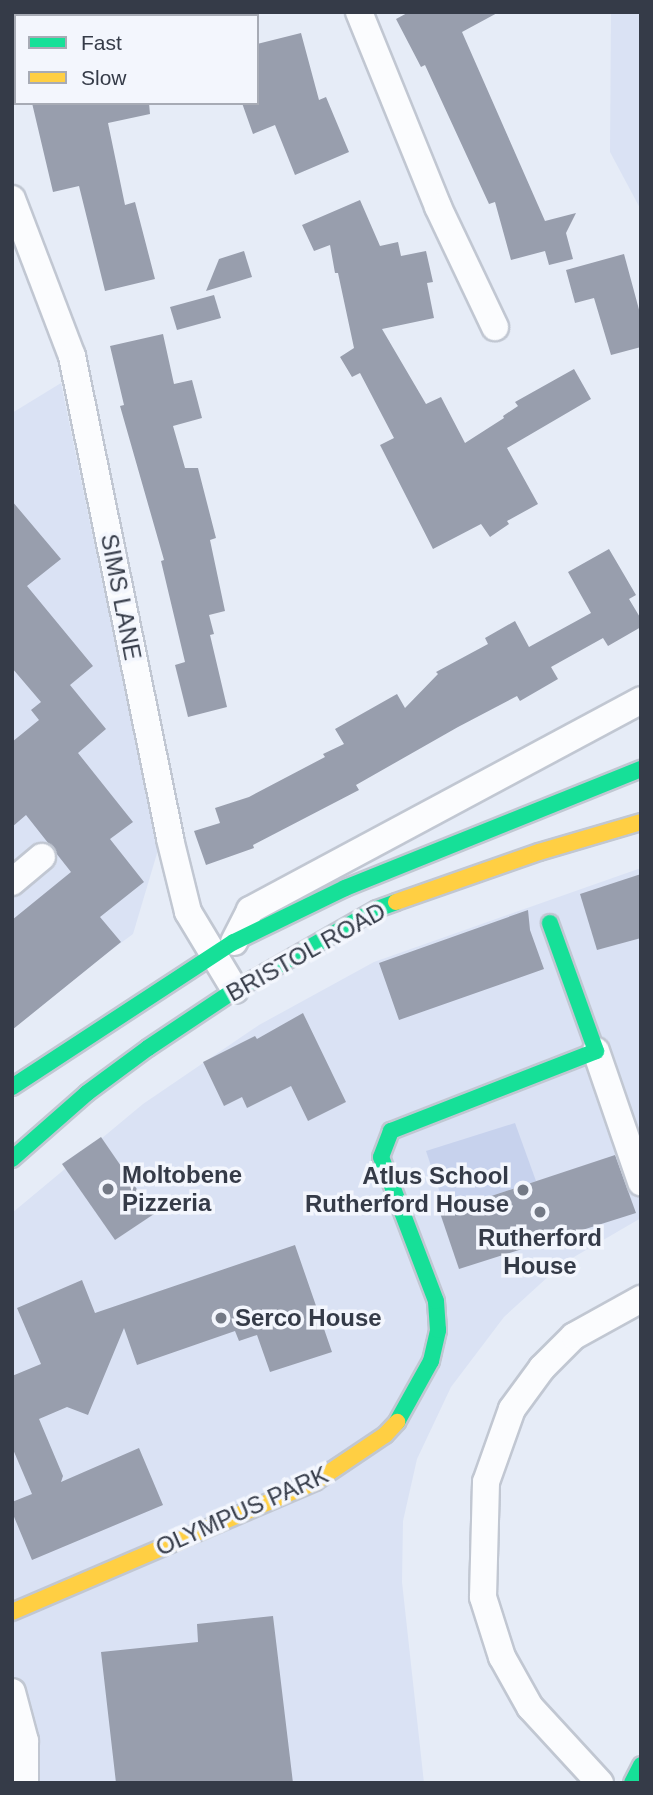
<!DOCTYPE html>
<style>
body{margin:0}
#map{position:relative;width:653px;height:1795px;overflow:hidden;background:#e6ecf7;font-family:Helvetica,sans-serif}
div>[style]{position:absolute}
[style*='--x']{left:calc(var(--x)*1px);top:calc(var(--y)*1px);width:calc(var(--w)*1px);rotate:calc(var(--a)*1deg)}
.built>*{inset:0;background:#dae2f4}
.green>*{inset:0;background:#c7d2ed}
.building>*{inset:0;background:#989ead}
.roads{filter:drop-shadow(2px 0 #c1c7d2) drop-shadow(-2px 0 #c1c7d2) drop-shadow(0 2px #c1c7d2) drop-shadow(0 -2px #c1c7d2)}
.street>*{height:26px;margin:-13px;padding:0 13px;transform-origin:13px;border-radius:13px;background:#fbfcfe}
.fast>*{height:16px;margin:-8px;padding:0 8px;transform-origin:8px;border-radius:8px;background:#16e098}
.slow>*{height:16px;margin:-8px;padding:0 8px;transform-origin:8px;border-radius:8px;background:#ffcf43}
.dots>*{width:19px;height:19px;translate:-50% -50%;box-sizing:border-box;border:4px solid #f3f6fd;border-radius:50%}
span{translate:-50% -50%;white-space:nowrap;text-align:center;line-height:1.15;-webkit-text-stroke:7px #f3f6fd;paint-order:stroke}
.street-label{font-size:24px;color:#353b48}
.poi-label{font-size:24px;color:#353b48;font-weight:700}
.left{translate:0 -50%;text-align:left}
.right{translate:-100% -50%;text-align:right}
.frame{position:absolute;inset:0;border:14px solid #353b48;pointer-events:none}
.legend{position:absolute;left:14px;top:14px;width:245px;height:91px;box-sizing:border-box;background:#f3f6fd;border:2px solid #a7abb5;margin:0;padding:9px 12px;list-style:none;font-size:21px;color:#353b48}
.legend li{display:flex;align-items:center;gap:14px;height:35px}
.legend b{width:35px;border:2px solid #a7abb5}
</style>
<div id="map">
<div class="built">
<i style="clip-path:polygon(611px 12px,641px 12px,641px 210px,610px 152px)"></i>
<i style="clip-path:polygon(61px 383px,158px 850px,133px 934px,12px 1023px,12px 413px)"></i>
<i style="clip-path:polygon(641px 868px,641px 1218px,562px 1264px,504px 1317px,451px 1387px,417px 1459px,403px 1521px,402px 1582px,424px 1783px,12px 1783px,12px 1213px,143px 1104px,259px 1025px,374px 962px)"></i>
</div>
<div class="green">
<i style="clip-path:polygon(515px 1123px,536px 1181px,446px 1211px,426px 1151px)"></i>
</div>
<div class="building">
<i style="clip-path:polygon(409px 12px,499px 12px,462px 32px,545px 221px,576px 213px,566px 233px,573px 259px,549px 265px,545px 251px,511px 260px,495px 202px,489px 204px,425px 65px,421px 67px,396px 19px)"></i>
<i style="clip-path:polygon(301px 33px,319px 100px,326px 97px,349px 152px,295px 175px,275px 125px,253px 134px,242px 103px,257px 103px,257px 44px)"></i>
<i style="clip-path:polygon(32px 103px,149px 103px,150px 114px,108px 123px,125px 205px,135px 202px,155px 279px,105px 291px,79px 186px,53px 192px)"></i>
<i style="clip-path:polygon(360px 200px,380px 246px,398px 242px,401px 256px,426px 251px,433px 282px,427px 283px,434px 318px,382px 329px,426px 404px,441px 397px,465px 443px,504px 418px,503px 416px,518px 406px,515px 402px,574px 369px,591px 399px,507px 448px,538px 504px,507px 521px,509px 524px,490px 537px,481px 524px,433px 549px,380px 445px,394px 438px,360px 373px,352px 377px,340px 357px,354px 348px,338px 273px,335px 273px,330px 245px,314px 251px,302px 225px)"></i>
<i style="clip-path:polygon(244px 251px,252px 277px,206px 291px,219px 259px)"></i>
<i style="clip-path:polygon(624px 254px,641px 317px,641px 347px,611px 355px,594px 298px,575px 303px,566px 270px)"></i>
<i style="clip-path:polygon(214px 295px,221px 318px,177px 330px,170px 307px)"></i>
<i style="clip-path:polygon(163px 334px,174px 384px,192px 380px,202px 418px,173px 426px,185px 468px,198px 468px,216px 538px,210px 540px,225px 611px,209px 615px,214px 634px,210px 635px,227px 707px,188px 717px,175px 665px,185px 662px,161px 561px,164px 560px,120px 406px,124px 405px,110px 346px)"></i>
<i style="clip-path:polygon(12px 501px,61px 559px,27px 586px,93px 666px,70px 685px,106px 729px,78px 753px,133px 822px,110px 839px,144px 882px,100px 917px,121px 942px,12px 1030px,12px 920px,71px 872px,26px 815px,12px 827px,12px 742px,39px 720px,31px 710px,41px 702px,12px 668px)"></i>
<i style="clip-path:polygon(609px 549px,636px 595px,629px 599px,641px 619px,641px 627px,608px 646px,603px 638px,551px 667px,558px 679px,520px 701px,517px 696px,458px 727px,356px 785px,359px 790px,253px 845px,254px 848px,206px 865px,194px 831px,220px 823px,215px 808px,249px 797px,325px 757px,323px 754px,344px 744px,335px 729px,397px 694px,405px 708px,438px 674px,436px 672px,488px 644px,485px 638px,515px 621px,529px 647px,591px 613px,568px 572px)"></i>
<i style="clip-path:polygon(641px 874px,641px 938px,597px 950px,580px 894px)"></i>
<i style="clip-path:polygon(528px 910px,530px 930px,544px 969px,399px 1020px,379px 963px)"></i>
<i style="clip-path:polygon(303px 1013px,346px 1102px,308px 1121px,291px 1086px,247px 1108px,242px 1097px,224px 1106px,203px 1062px,255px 1036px,257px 1039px)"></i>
<i style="clip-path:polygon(101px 1137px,154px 1214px,115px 1240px,62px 1164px)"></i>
<i style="clip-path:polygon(615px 1155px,636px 1213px,459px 1269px,440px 1213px)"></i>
<i style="clip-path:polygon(295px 1245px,332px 1352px,270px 1372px,257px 1335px,239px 1341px,235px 1331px,137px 1365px,124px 1328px,88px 1415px,67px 1407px,39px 1419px,63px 1476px,61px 1482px,139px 1448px,163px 1505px,32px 1560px,12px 1512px,12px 1502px,32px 1494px,12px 1447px,12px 1376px,41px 1364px,17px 1308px,82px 1280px,95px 1313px)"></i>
<i style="clip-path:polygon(273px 1616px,293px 1783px,116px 1783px,101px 1652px,198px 1642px,197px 1624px)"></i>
</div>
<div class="roads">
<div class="street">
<i style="--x:359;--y:12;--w:210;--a:67.9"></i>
<i style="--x:438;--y:207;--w:133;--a:64.6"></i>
<i style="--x:12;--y:15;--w:45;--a:1.3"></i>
<i style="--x:111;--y:16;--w:37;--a:-6"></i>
<i style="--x:12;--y:199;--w:168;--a:69.1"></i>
<i style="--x:72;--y:356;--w:493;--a:78.5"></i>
<i style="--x:170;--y:839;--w:75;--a:76.1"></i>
<i style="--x:188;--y:912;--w:91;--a:58.9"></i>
<i style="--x:12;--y:882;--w:39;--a:-40"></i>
<i style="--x:234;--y:942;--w:36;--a:-63"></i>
<i style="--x:250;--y:910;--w:444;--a:-28.2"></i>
<i style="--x:596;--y:1051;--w:139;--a:71"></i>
<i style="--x:12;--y:1692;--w:51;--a:75.1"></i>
<i style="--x:25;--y:1741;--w:42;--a:90"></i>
<i style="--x:600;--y:1783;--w:103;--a:-132.6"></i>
<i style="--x:530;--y:1707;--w:57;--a:-119.2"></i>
<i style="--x:502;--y:1657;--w:63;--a:-107.6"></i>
<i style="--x:483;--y:1597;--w:115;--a:-88.5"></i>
<i style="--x:486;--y:1482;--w:77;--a:-70.4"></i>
<i style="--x:512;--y:1409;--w:51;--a:-53.8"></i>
<i style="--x:542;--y:1368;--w:45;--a:-45"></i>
<i style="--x:574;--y:1336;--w:77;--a:-28.9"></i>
</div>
<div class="fast">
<i style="--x:12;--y:1087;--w:265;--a:-33.2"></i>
<i style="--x:234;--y:942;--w:123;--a:-25.9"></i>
<i style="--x:345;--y:888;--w:319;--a:-21.9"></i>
<i style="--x:12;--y:1159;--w:100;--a:-41.3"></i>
<i style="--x:87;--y:1093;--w:76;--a:-36.4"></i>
<i style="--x:148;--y:1048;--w:105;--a:-33.7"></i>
<i style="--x:235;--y:990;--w:163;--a:-29.7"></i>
<i style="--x:377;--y:909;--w:20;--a:-20"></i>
<i style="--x:397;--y:1422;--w:70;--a:-60.9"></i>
<i style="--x:431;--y:1361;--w:32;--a:-77"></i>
<i style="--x:438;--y:1330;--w:29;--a:-94"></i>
<i style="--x:436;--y:1301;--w:154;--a:-110.9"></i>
<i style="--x:381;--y:1157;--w:28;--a:-69"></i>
<i style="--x:391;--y:1131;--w:220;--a:-21.3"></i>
<i style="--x:596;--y:1051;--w:136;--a:-109.8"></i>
<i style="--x:632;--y:1783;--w:20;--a:-63"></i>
</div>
<div class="slow">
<i style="--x:396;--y:902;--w:151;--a:-19.3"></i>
<i style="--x:539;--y:852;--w:106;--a:-16.4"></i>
<i style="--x:12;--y:1612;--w:330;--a:-23.2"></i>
<i style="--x:315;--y:1482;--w:84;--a:-33.9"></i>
<i style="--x:385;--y:1435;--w:18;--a:-47"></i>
</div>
</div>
<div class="dots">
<i style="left:108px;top:1189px;background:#737985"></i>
<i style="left:523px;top:1190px;background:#737985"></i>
<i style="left:540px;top:1212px;background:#737985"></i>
<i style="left:221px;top:1318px;background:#737985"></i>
</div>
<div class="street-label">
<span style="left:121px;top:597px;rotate:79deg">SIMS LANE</span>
<span style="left:306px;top:952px;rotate:-29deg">BRISTOL ROAD</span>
<span style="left:242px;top:1511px;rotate:-24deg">OLYMPUS PARK</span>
</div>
<div class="poi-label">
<span class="left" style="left:122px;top:1189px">Moltobene<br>Pizzeria</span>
<span class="right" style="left:509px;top:1190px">Atlus School<br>Rutherford House</span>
<span style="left:540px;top:1252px">Rutherford<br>House</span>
<span class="left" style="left:235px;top:1318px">Serco House</span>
</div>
<div class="frame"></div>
<ul class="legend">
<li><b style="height:9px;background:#16e098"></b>Fast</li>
<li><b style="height:9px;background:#ffcf43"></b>Slow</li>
</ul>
</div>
